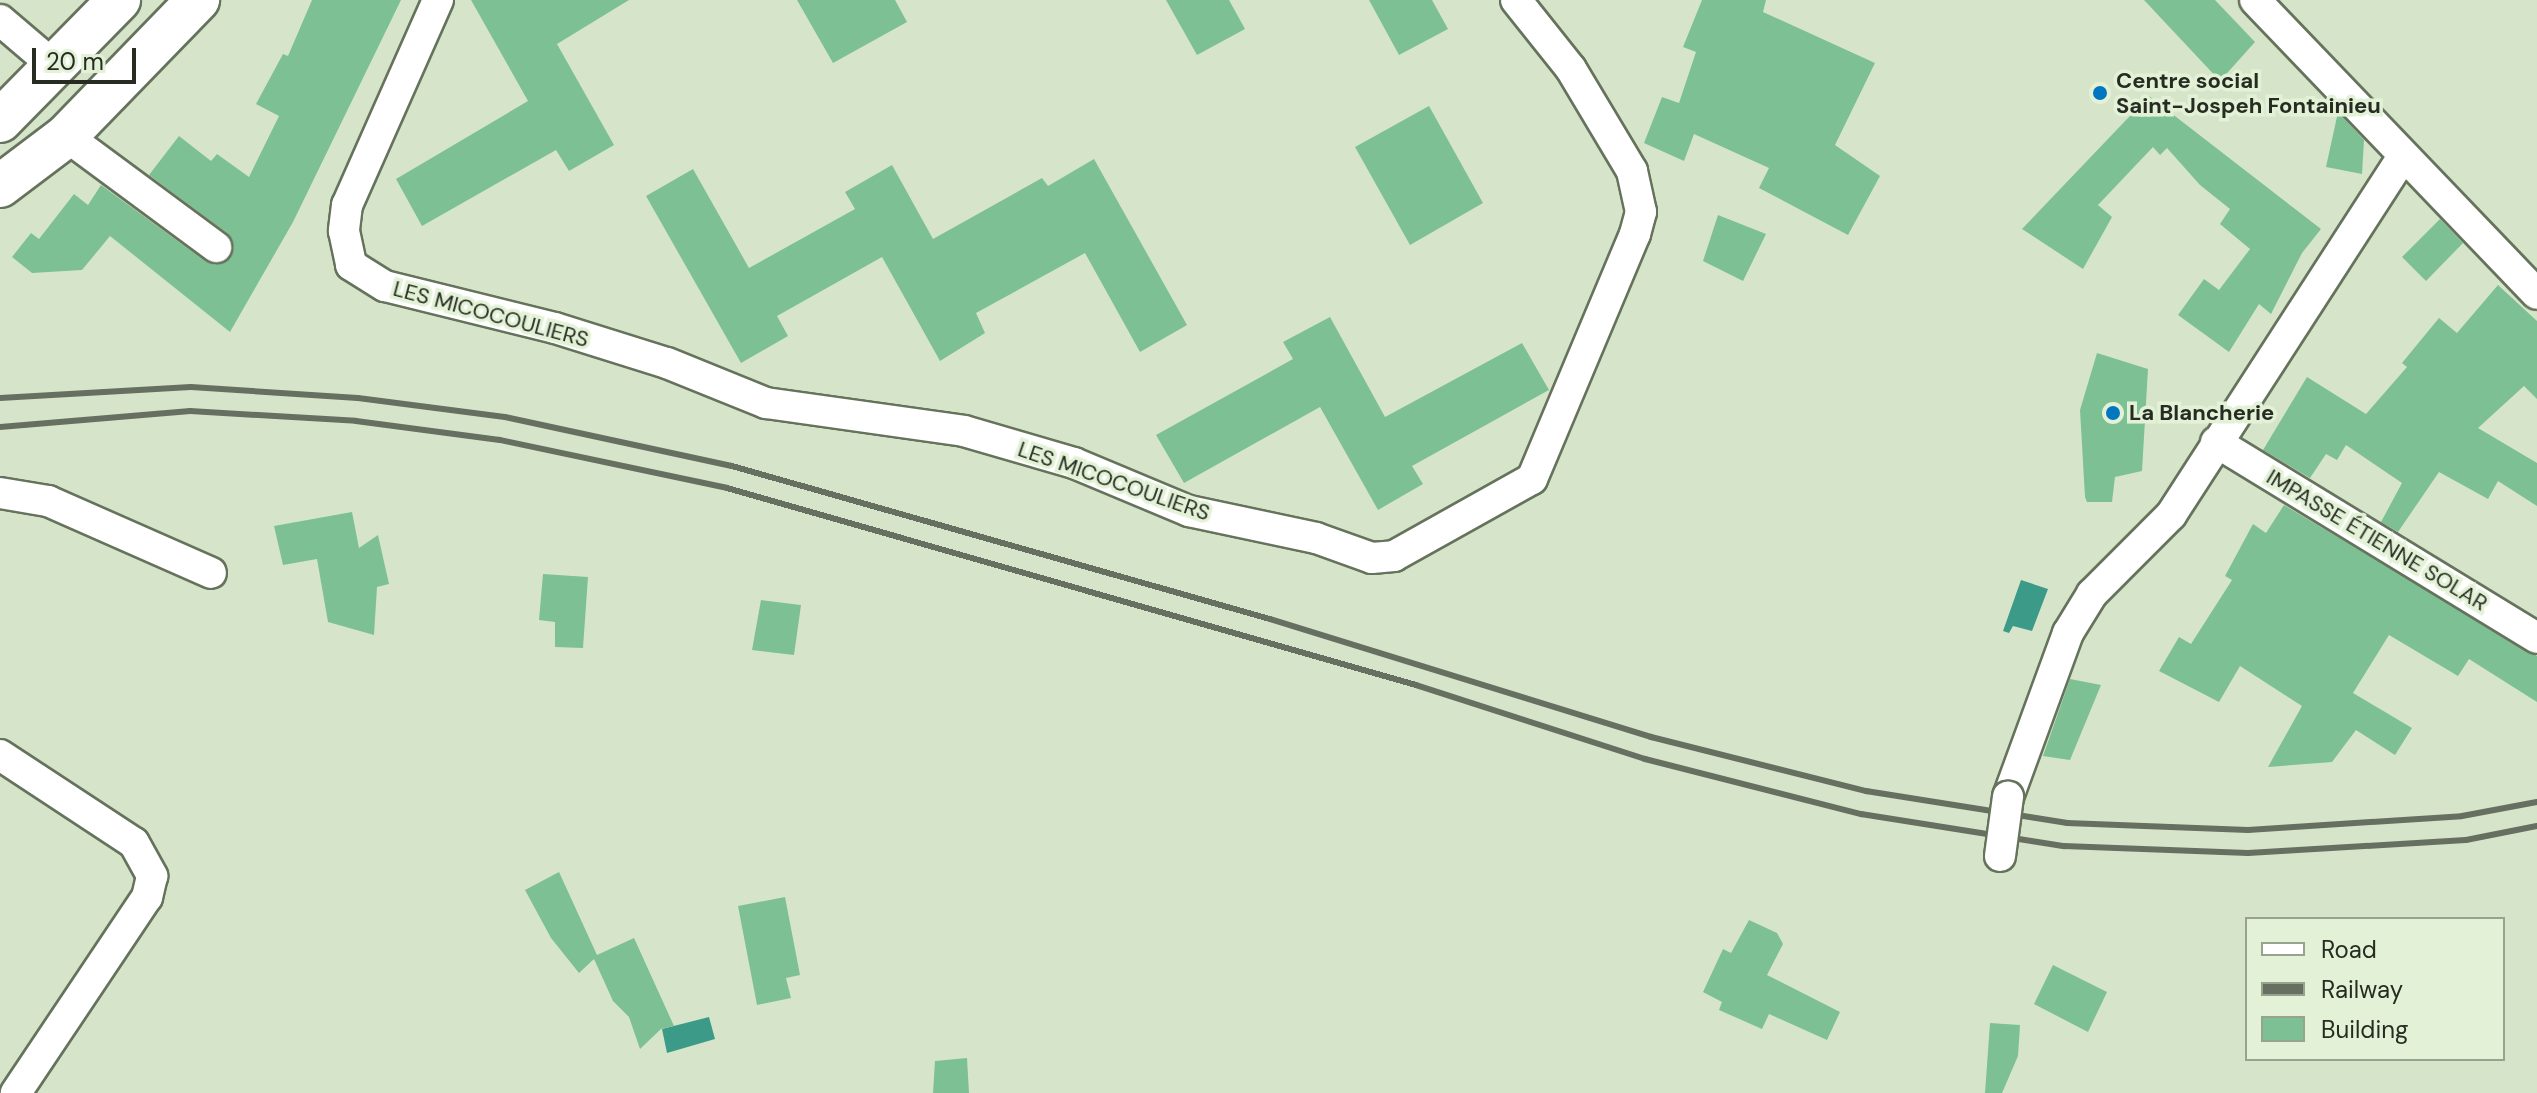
<!DOCTYPE html>
<meta charset="utf-8">
<style>
body{margin:0}
#map{position:relative;width:2537px;height:1093px;overflow:hidden;background:#d6e5ca;font-family:"DM Sans",sans-serif}
div>[style]{position:absolute}
[style*='--x']{left:calc(var(--x)*1px);top:calc(var(--y)*1px);width:calc(var(--w)*1px);rotate:calc(var(--a)*1deg)}
.water>*{inset:0;background:#3c9b88}
.building>*{inset:0;background:#7dc093}
.roads{filter:drop-shadow(2px 0 #66735c) drop-shadow(-2px 0 #66735c) drop-shadow(0 2px #66735c) drop-shadow(0 -2px #66735c)}
.street>*{height:30px;margin:-15px;padding:0 15px;transform-origin:15px;border-radius:15px;background:#fff}
.secondary>*{height:42px;margin:-21px;padding:0 21px;transform-origin:21px;border-radius:21px;background:#fff}
.rail>*{height:6px;margin:-3px;padding:0 3px;transform-origin:3px;border-radius:3px;background:#677060}
.bridges{filter:drop-shadow(2px 0 #66735c) drop-shadow(-2px 0 #66735c) drop-shadow(0 2px #66735c) drop-shadow(0 -2px #66735c)}
.street-bridge>*{height:30px;margin:-15px;padding:0 15px;transform-origin:15px;border-radius:15px;background:#fff}
.dots>*{width:22px;height:22px;translate:-50% -50%;box-sizing:border-box;border:4px solid #e3f2d7;border-radius:50%}
span{translate:-50% -50%;white-space:nowrap;text-align:center;line-height:1.15;-webkit-text-stroke:7px #e3f2d7;paint-order:stroke}
.poi-label{font-size:22px;color:#272c23;font-weight:700}
.left{translate:0 -50%;text-align:left}
.street-label{font-size:22px;color:#272c23}
.legend{position:absolute;left:2245px;top:917px;width:260px;height:144px;box-sizing:border-box;background:#e3f2d7;border:2px solid #98a38f;margin:0;padding:10px 14px;list-style:none;font-size:24px;color:#272c23}
.legend li{display:flex;align-items:center;gap:16px;height:40px}
.legend b{width:40px;border:2px solid #98a38f}
.scale{position:absolute;left:32px;top:48px;width:104px;height:36px;box-sizing:border-box;border:4px solid #272c23;border-top:0;padding-left:10px;font-size:24px;line-height:28px;white-space:nowrap;color:#272c23;-webkit-text-stroke:6px #e3f2d7;paint-order:stroke}
</style>
<div id="map">
<div class="water">
<i style="clip-path:polygon(2021px 580px,2048px 589px,2032px 631px,2013px 626px,2009px 633px,2003px 631px)"></i>
<i style="clip-path:polygon(709px 1017px,715px 1039px,667px 1053px,662px 1029px)"></i>
</div>
<div class="building">
<i style="clip-path:polygon(312px 0,401px 0,293px 222px,230px 332px,110px 236px,82px 270px,32px 273px,12px 257px,31px 233px,39px 239px,74px 194px,88px 205px,101px 185px,205px 261px,215px 265px,230px 258px,234px 248px,227px 233px,149px 175px,179px 136px,211px 161px,217px 154px,249px 177px,279px 116px,256px 104px,283px 54px,288px 56px)"></i>
<i style="clip-path:polygon(471px 0,629px 0,557px 44px,614px 145px,569px 171px,556px 150px,422px 226px,396px 179px,528px 101px)"></i>
<i style="clip-path:polygon(797px 0,895px 0,907px 22px,833px 63px)"></i>
<i style="clip-path:polygon(1166px 0,1229px 0,1245px 29px,1197px 55px)"></i>
<i style="clip-path:polygon(1369px 0,1432px 0,1448px 29px,1399px 55px)"></i>
<i style="clip-path:polygon(1702px 0,1766px 0,1763px 12px,1875px 63px,1835px 145px,1880px 176px,1848px 235px,1759px 188px,1769px 168px,1694px 134px,1684px 161px,1644px 143px,1662px 97px,1679px 103px,1696px 52px,1683px 47px)"></i>
<i style="clip-path:polygon(2144px 0,2215px 0,2255px 42px,2220px 81px)"></i>
<i style="clip-path:polygon(2149px 96px,2321px 229px,2302px 253px,2271px 314px,2259px 304px,2229px 352px,2178px 315px,2204px 279px,2219px 290px,2250px 249px,2220px 224px,2230px 209px,2200px 185px,2167px 148px,2160px 155px,2153px 147px,2098px 205px,2112px 217px,2083px 269px,2022px 229px)"></i>
<i style="clip-path:polygon(1429px 106px,1483px 203px,1410px 245px,1355px 147px)"></i>
<i style="clip-path:polygon(2338px 112px,2364px 140px,2362px 174px,2326px 167px)"></i>
<i style="clip-path:polygon(1094px 159px,1187px 325px,1140px 352px,1085px 253px,976px 313px,985px 333px,940px 361px,882px 257px,777px 316px,788px 336px,741px 363px,646px 196px,693px 169px,749px 268px,855px 209px,845px 192px,892px 165px,933px 239px,1042px 178px,1048px 186px)"></i>
<i style="clip-path:polygon(1718px 215px,1766px 234px,1743px 281px,1703px 261px)"></i>
<i style="clip-path:polygon(2440px 219px,2463px 243px,2426px 281px,2402px 257px)"></i>
<i style="clip-path:polygon(2498px 285px,2537px 321px,2537px 399px,2524px 386px,2478px 428px,2537px 463px,2537px 506px,2498px 481px,2488px 499px,2439px 472px,2398px 532px,2381px 522px,2402px 483px,2346px 445px,2337px 460px,2326px 454px,2310px 478px,2263px 450px,2307px 377px,2366px 414px,2407px 367px,2402px 363px,2439px 318px,2457px 333px)"></i>
<i style="clip-path:polygon(1330px 317px,1385px 417px,1522px 343px,1549px 390px,1412px 466px,1423px 484px,1378px 510px,1320px 407px,1184px 483px,1156px 435px,1293px 359px,1283px 342px)"></i>
<i style="clip-path:polygon(2097px 353px,2148px 369px,2142px 471px,2115px 477px,2112px 502px,2087px 502px,2085px 497px,2080px 410px)"></i>
<i style="clip-path:polygon(2284px 505px,2537px 656px,2537px 702px,2469px 659px,2458px 676px,2389px 635px,2353px 693px,2412px 728px,2395px 755px,2356px 730px,2332px 762px,2268px 767px,2302px 706px,2240px 666px,2219px 702px,2159px 671px,2179px 637px,2191px 644px,2232px 580px,2225px 576px,2253px 524px,2266px 533px)"></i>
<i style="clip-path:polygon(352px 512px,359px 548px,378px 535px,389px 584px,377px 587px,374px 635px,328px 622px,317px 559px,283px 565px,274px 526px)"></i>
<i style="clip-path:polygon(543px 574px,588px 577px,583px 648px,555px 647px,555px 622px,539px 620px)"></i>
<i style="clip-path:polygon(761px 600px,801px 605px,794px 655px,752px 650px)"></i>
<i style="clip-path:polygon(2070px 679px,2101px 685px,2070px 760px,2043px 756px)"></i>
<i style="clip-path:polygon(559px 872px,597px 955px,634px 938px,674px 1026px,661px 1029px,640px 1049px,629px 1017px,613px 1001px,594px 959px,579px 973px,551px 938px,525px 890px)"></i>
<i style="clip-path:polygon(785px 897px,800px 975px,786px 978px,791px 998px,757px 1005px,738px 906px)"></i>
<i style="clip-path:polygon(1749px 920px,1777px 933px,1783px 944px,1767px 975px,1840px 1012px,1827px 1040px,1769px 1014px,1762px 1029px,1719px 1010px,1722px 1002px,1703px 992px,1723px 949px,1731px 953px)"></i>
<i style="clip-path:polygon(2053px 965px,2107px 992px,2088px 1032px,2034px 1004px)"></i>
<i style="clip-path:polygon(1990px 1023px,2020px 1025px,2018px 1056px,2002px 1093px,1985px 1093px)"></i>
<i style="clip-path:polygon(967px 1058px,969px 1093px,933px 1093px,935px 1061px)"></i>
</div>
<div class="roads">
<div class="street">
<i style="--x:438;--y:0;--w:224;--a:113.9"></i>
<i style="--x:347;--y:205;--w:26;--a:97"></i>
<i style="--x:344;--y:231;--w:35;--a:78"></i>
<i style="--x:351;--y:265;--w:40;--a:32"></i>
<i style="--x:385;--y:286;--w:175;--a:13.9"></i>
<i style="--x:555;--y:328;--w:117;--a:17.4"></i>
<i style="--x:667;--y:363;--w:107;--a:22"></i>
<i style="--x:766;--y:403;--w:200;--a:8"></i>
<i style="--x:964;--y:431;--w:115;--a:16.2"></i>
<i style="--x:1074;--y:463;--w:125;--a:22.7"></i>
<i style="--x:1189;--y:511;--w:130;--a:12"></i>
<i style="--x:1316;--y:538;--w:59;--a:19.7"></i>
<i style="--x:1372;--y:558;--w:22;--a:-5"></i>
<i style="--x:1394;--y:556;--w:158;--a:-29.2"></i>
<i style="--x:1532;--y:479;--w:266;--a:-67.2"></i>
<i style="--x:1635;--y:234;--w:23;--a:-75"></i>
<i style="--x:1641;--y:212;--w:42;--a:-102.4"></i>
<i style="--x:1632;--y:171;--w:119;--a:-120.9"></i>
<i style="--x:1571;--y:69;--w:88;--a:-128.6"></i>
<i style="--x:2255;--y:0;--w:407;--a:46.2"></i>
<i style="--x:0;--y:20;--w:71;--a:40.4"></i>
<i style="--x:66;--y:136;--w:187;--a:36.5"></i>
<i style="--x:2216;--y:442;--w:376;--a:31.4"></i>
<i style="--x:0;--y:493;--w:49;--a:9.5"></i>
<i style="--x:48;--y:501;--w:178;--a:23.8"></i>
<i style="--x:0;--y:755;--w:160;--a:33.3"></i>
<i style="--x:134;--y:843;--w:38;--a:61"></i>
<i style="--x:152;--y:876;--w:22;--a:103"></i>
<i style="--x:147;--y:897;--w:236;--a:123.8"></i>
<i style="--x:2008;--y:797;--w:175;--a:-69.9"></i>
<i style="--x:2068;--y:633;--w:46;--a:-58.4"></i>
<i style="--x:2092;--y:594;--w:112;--a:-45"></i>
<i style="--x:2171;--y:515;--w:427;--a:-57.1"></i>
</div>
<div class="secondary">
<i style="--x:0;--y:121;--w:170;--a:-45.5"></i>
<i style="--x:0;--y:186;--w:83;--a:-37.1"></i>
<i style="--x:66;--y:136;--w:190;--a:-45.9"></i>
</div>
</div>
<div class="rail">
<i style="--x:0;--y:398;--w:191;--a:-3.3"></i>
<i style="--x:191;--y:387;--w:167;--a:3.8"></i>
<i style="--x:358;--y:398;--w:148;--a:7.4"></i>
<i style="--x:505;--y:417;--w:232;--a:12.2"></i>
<i style="--x:732;--y:466;--w:559;--a:15.88"></i>
<i style="--x:1270;--y:619;--w:399;--a:17.2"></i>
<i style="--x:1651;--y:737;--w:222;--a:14.1"></i>
<i style="--x:1866;--y:791;--w:204;--a:9"></i>
<i style="--x:2067;--y:823;--w:181;--a:2.2"></i>
<i style="--x:2248;--y:830;--w:214;--a:-3.7"></i>
<i style="--x:2462;--y:816;--w:76;--a:-10.6"></i>
<i style="--x:0;--y:427;--w:191;--a:-4.8"></i>
<i style="--x:190;--y:411;--w:166;--a:3.4"></i>
<i style="--x:356;--y:421;--w:145;--a:7.5"></i>
<i style="--x:500;--y:440;--w:232;--a:11.9"></i>
<i style="--x:727;--y:488;--w:717;--a:15.96"></i>
<i style="--x:1416;--y:685;--w:241;--a:17.9"></i>
<i style="--x:1645;--y:759;--w:223;--a:14.3"></i>
<i style="--x:1861;--y:814;--w:206;--a:9"></i>
<i style="--x:2064;--y:846;--w:184;--a:2.2"></i>
<i style="--x:2248;--y:853;--w:218;--a:-3.4"></i>
<i style="--x:2466;--y:840;--w:72;--a:-11.2"></i>
</div>
<div class="bridges">
<div class="street-bridge">
<i style="--x:2000;--y:856;--w:60;--a:-82.3"></i>
</div>
</div>
<div class="dots">
<i style="left:2100px;top:93px;background:#0376c0"></i>
<i style="left:2113px;top:413px;background:#0376c0"></i>
</div>
<div class="poi-label">
<span class="left" style="left:2116px;top:93px">Centre social<br>Saint-Jospeh Fontainieu</span>
<span class="left" style="left:2129px;top:413px">La Blancherie</span>
</div>
<div class="street-label">
<span style="left:491px;top:314px;rotate:15deg">LES MICOCOULIERS</span>
<span style="left:1114px;top:481px;rotate:19deg">LES MICOCOULIERS</span>
<span style="left:2377px;top:540px;rotate:31deg">IMPASSE ÉTIENNE SOLAR</span>
</div>
<ul class="legend">
<li><b style="height:10px;background:#fff"></b>Road</li>
<li><b style="height:10px;background:#677060"></b>Railway</li>
<li><b style="height:22px;background:#7dc093"></b>Building</li>
</ul>
<div class="scale">20 m</div>
</div>
